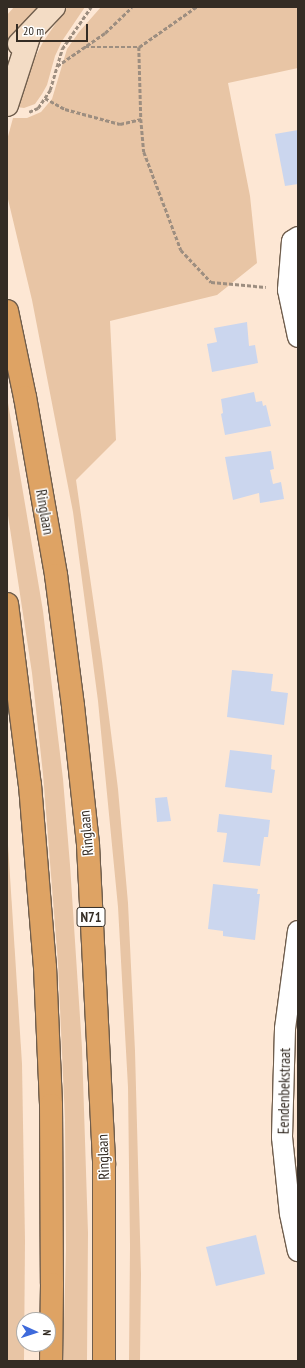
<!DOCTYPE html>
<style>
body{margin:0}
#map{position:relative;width:305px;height:1368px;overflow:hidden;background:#fde7d4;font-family:"PT Sans Narrow",sans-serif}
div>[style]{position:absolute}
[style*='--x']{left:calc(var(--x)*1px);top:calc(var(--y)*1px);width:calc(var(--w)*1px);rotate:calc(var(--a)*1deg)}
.green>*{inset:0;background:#e8c5a5}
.building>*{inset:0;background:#cbd6ee}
.path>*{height:2.5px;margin-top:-1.25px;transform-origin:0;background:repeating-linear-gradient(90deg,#9d8e80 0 4px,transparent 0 6px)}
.roads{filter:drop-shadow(1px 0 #705e4d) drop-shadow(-1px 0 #705e4d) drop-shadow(0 1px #705e4d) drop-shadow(0 -1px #705e4d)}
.minor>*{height:20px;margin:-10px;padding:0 10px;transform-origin:10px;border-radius:10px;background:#fff}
.secondary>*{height:22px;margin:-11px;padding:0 11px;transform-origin:11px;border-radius:11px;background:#f3dcc5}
.trunk>*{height:22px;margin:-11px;padding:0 11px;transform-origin:11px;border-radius:11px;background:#dea364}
span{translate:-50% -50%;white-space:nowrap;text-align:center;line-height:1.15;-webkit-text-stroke:3px #fff;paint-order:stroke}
.shield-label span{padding:1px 3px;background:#fff;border:1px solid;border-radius:3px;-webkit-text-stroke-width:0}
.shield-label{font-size:14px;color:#342c24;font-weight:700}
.street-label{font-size:15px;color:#342c24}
.frame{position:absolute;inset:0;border:8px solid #342c24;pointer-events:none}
.north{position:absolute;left:16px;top:1312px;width:40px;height:40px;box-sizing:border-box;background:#fff;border:1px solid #aeaba7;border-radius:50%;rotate:93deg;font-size:11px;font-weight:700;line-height:16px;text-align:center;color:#342c24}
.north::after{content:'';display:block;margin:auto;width:14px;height:18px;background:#3e6adb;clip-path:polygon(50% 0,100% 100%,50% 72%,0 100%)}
.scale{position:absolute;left:16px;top:24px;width:72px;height:18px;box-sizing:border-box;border:2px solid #342c24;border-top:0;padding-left:5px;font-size:12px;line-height:14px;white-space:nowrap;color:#342c24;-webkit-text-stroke:3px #fff;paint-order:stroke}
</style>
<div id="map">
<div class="green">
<i style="clip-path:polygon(14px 7px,39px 7px,7px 44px,7px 15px)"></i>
<i style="clip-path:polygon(67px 7px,85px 7px,62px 41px,55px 56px,47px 85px,42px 94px,35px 104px,24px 108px,16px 107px,24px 79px,43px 42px)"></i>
<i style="clip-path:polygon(101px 7px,298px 7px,298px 68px,228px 83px,250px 196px,257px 263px,217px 295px,110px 321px,116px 440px,76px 480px,102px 661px,118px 789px,128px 903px,135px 1051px,141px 1274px,140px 1361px,129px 1361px,130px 1246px,128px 1087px,118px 907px,98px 701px,73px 512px,32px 300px,7px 195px,7px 140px,13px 118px,27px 118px,41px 112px,52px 99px,67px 49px,79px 32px)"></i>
<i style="clip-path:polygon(7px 397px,43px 611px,63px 779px,70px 865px,82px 1048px,88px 1233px,87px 1361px,63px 1361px,66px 1249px,65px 1120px,58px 963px,43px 774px,32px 673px,7px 509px)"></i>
<i style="clip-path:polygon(7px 829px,22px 1064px,25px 1241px,24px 1361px,7px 1361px)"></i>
</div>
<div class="building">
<i style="clip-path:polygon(298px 130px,298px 184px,285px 186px,275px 134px)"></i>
<i style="clip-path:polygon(247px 322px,249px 346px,255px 345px,258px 363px,212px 372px,207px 344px,217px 342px,214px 328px)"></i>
<i style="clip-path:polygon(254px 392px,256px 402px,262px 401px,263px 406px,266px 405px,271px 426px,225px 435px,221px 414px,223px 413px,221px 399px)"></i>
<i style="clip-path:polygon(271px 451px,274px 469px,270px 470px,273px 484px,281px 482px,284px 499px,260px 503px,259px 493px,233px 500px,225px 457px)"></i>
<i style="clip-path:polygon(232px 670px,273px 674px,271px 691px,288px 693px,284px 725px,227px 717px)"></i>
<i style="clip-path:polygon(230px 750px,272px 755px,271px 769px,275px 770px,272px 793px,225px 787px)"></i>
<i style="clip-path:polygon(167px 797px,171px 821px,157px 822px,155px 798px)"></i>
<i style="clip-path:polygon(219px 814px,270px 820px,268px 837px,264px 837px,260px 866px,223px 862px,227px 833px,217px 832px)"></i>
<i style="clip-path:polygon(213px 884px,258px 889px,257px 894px,260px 894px,255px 940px,223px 936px,223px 931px,208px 929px)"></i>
<i style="clip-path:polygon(256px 1235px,265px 1274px,216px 1286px,206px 1247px)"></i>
</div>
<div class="path">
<i style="--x:85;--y:47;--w:54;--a:0"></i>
<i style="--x:139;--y:47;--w:70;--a:-35.1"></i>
<i style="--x:139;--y:47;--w:72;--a:88.4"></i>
<i style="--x:141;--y:119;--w:33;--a:85"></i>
<i style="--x:144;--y:152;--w:105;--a:69.3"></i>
<i style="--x:181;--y:250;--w:44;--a:46.8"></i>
<i style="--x:211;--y:282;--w:55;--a:5.2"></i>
<i style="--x:57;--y:66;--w:58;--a:-34.5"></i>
<i style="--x:105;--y:33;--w:37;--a:-44"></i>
<i style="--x:45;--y:98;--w:23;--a:29"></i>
<i style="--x:65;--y:109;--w:57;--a:15.3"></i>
<i style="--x:120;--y:124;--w:22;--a:-13"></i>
<i style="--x:29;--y:112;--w:10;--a:-24"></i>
<i style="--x:38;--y:108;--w:22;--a:-56"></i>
<i style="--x:50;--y:90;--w:43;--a:-73.7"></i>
<i style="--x:62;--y:49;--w:51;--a:-55.4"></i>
</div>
<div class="roads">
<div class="minor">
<i style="--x:298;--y:237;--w:7;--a:146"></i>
<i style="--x:292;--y:241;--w:49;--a:94.7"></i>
<i style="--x:288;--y:290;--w:48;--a:78"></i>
<i style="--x:298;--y:931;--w:99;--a:97.6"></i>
<i style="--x:285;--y:1029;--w:108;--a:91.6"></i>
<i style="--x:282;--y:1137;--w:77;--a:84.1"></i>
<i style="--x:290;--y:1214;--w:38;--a:78"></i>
</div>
<div class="secondary">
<i style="--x:19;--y:44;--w:51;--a:-46.6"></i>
<i style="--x:7;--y:105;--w:75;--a:-72.1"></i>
</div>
<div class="trunk">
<i style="--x:7;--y:311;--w:88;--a:78.2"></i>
<i style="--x:25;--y:397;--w:181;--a:80.1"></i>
<i style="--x:56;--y:575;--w:132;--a:82.6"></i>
<i style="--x:73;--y:706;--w:140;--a:83.8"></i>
<i style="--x:88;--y:845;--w:320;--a:87.1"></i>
<i style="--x:104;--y:1165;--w:196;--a:90"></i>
<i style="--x:7;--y:604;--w:182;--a:82.8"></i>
<i style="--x:30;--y:785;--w:183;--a:85.3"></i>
<i style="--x:45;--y:967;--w:138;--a:87.5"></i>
<i style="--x:51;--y:1105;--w:179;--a:89.7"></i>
<i style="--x:52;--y:1284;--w:77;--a:90.7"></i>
</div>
</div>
<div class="shield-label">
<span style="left:91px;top:917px">N71</span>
</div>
<div class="street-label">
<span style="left:45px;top:512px;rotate:80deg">Ringlaan</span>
<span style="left:86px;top:833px;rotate:-95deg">Ringlaan</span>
<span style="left:284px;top:1091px;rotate:-89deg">Eendenbekstraat</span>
<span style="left:103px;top:1157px;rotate:-92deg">Ringlaan</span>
</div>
<div class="frame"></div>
<div class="north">N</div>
<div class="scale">20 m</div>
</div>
